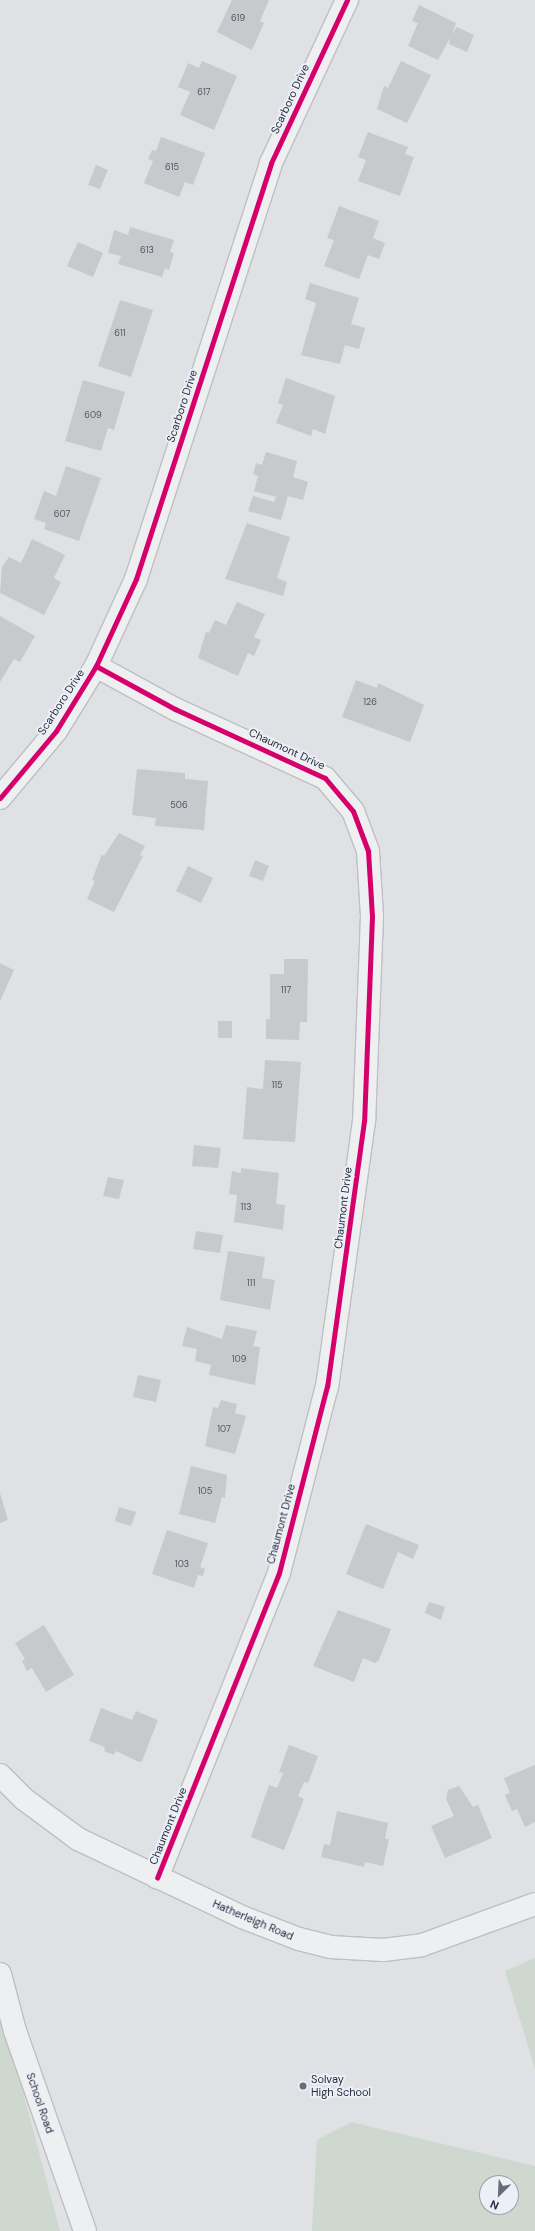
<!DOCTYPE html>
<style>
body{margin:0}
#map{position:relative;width:535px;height:2231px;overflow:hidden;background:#dfe1e4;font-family:"DM Sans",sans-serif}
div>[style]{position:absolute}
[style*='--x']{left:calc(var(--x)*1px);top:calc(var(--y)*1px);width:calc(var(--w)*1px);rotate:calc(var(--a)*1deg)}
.green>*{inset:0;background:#ced8cf}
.building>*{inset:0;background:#c7c9cc}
.roads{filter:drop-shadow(1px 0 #bdbfc2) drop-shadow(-1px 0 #bdbfc2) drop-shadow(0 1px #bdbfc2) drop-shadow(0 -1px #bdbfc2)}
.street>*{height:22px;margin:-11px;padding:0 11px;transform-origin:11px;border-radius:11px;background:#eeeff1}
.cycleway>*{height:5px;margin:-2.5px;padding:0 2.5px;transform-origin:2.5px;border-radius:2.5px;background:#d6006c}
.dots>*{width:11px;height:11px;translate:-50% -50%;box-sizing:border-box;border:2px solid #eceff5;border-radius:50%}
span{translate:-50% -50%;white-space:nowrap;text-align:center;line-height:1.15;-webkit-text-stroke:4px #eceff5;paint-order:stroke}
.number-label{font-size:9px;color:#4f5562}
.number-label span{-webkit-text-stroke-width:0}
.street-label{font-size:11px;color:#262d3d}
.poi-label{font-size:11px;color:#262d3d}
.left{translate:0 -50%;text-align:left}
.north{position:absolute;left:479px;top:2175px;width:40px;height:40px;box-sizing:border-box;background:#eceff5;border:1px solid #9da1ab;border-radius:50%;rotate:204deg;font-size:11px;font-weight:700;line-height:16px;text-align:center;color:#262d3d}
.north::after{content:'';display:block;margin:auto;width:14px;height:18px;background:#676c77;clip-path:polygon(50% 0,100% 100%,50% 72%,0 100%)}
</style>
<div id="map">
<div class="green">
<i style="clip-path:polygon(535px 1958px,535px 2069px,505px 1971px)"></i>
<i style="clip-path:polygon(0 2006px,60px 2231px,0 2231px)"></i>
<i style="clip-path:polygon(evenodd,351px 2122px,535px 2166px,535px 2231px,312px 2231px,317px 2140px,351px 2122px,487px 2183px,511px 2183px,511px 2207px,487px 2207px,487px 2183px)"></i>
</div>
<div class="building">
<i style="clip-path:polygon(232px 0,269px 0,260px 21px,264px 23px,252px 50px,217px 32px)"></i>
<i style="clip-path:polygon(419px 5px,456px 23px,452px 34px,457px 27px,474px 35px,467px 52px,449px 44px,450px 38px,438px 60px,408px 46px,418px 23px,412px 21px)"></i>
<i style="clip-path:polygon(202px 61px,237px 76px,214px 130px,180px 115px,190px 92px,178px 87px,188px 63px,199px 68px)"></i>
<i style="clip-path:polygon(401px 61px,431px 75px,407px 123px,377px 109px,384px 86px,388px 88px)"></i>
<i style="clip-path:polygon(368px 132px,408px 147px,405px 154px,414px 157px,400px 196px,358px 181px,366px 160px,358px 157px)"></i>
<i style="clip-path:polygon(161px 137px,205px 153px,193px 185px,185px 182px,179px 197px,144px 183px,153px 161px,148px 159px,152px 150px,156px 151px)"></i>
<i style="clip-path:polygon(96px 165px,108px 170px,100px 189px,88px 185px)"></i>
<i style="clip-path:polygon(339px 206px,379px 221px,373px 238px,385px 243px,379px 259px,368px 255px,359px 279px,324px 266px,334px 240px,327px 238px)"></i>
<i style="clip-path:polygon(130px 227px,174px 240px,170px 252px,174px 253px,169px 270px,165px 268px,162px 277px,118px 264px,121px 256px,108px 253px,114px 230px,128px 235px)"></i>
<i style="clip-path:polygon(78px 242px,103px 253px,93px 277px,67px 266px)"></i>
<i style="clip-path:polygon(310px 283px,359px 298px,351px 324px,365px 328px,359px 349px,345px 345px,340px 364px,301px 355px,316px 303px,305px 299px)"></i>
<i style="clip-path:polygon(120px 300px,153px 310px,131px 377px,98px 366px)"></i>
<i style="clip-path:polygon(286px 378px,335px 396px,325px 434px,313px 429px,311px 436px,276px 423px,283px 405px,278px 403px)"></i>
<i style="clip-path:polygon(83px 380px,125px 392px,114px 430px,108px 428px,101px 451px,65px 441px)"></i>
<i style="clip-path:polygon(266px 452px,297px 461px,293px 477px,308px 482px,303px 500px,288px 496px,281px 520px,248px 511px,253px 496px,274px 502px,276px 497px,254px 491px,258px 476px,253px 474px,256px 463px,262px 465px)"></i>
<i style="clip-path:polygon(66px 466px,101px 478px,79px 541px,44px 529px,46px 523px,34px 519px,44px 491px,56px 496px)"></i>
<i style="clip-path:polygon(247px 523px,290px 537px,277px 578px,287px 582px,283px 596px,225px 579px)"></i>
<i style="clip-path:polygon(32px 539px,65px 555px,54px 578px,61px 582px,44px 615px,0 593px,2px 567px,9px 557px,21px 563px)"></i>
<i style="clip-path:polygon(237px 602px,265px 614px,254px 637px,261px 640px,254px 656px,248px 653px,238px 676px,198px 658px,206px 632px,209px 633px,215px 620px,226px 625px)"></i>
<i style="clip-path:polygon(0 616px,35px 636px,20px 662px,14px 659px,0 682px)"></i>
<i style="clip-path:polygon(356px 680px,377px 688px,378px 683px,424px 705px,410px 742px,342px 717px)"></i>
<i style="clip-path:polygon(137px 769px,185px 773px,185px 779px,208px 781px,204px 830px,155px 826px,156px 818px,132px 815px)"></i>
<i style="clip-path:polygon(119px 833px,145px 846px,140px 855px,143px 856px,114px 912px,87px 899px,95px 881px,92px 880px,102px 854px,104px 856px)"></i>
<i style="clip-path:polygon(255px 860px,269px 866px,263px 881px,249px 876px)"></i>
<i style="clip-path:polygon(188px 866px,213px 878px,201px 903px,176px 891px)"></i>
<i style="clip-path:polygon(284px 959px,308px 959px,307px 1022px,300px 1022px,299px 1040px,266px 1039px,266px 1019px,270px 1019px,270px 974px,284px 974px)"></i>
<i style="clip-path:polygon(0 963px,14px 970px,0 1001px)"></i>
<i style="clip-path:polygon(218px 1021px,232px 1021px,232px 1038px,218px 1038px)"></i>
<i style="clip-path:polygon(265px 1060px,301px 1062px,295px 1142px,243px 1139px,247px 1087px,263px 1089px)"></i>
<i style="clip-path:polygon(194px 1145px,221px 1148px,218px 1168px,192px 1166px)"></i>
<i style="clip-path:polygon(241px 1168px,279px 1173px,276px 1204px,285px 1205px,283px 1230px,234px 1222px,237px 1195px,229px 1194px,232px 1171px,241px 1173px)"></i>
<i style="clip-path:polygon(108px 1177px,124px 1180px,119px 1199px,103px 1196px)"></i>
<i style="clip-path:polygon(196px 1231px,223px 1235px,220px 1253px,193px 1249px)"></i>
<i style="clip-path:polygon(228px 1251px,265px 1257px,262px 1278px,275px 1280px,270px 1310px,220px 1300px)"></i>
<i style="clip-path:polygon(226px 1325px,257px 1331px,253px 1346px,260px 1347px,255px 1385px,209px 1375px,211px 1365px,195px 1361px,197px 1349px,182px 1346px,187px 1327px,222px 1339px)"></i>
<i style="clip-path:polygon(138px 1375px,161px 1380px,156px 1402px,133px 1397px)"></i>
<i style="clip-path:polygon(221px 1400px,237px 1404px,235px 1413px,246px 1416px,235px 1454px,205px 1446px,213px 1407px,218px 1408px)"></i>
<i style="clip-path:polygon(191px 1466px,227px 1475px,225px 1498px,222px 1497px,215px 1523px,179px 1514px)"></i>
<i style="clip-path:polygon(0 1493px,8px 1520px,0 1523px)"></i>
<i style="clip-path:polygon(119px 1507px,136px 1512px,131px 1526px,115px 1521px)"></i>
<i style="clip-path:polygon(366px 1524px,419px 1545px,413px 1559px,398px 1552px,383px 1589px,346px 1574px)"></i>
<i style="clip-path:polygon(167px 1530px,208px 1543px,200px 1567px,205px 1569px,203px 1576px,198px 1575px,194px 1588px,152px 1574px)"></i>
<i style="clip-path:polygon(429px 1602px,445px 1607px,441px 1620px,425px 1613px)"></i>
<i style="clip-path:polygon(338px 1610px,391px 1629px,379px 1660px,375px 1663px,363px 1658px,354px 1682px,313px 1666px)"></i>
<i style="clip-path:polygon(44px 1625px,74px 1675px,46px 1692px,32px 1668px,27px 1671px,22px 1661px,25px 1659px,15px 1643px)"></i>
<i style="clip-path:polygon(101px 1708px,132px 1720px,136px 1711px,158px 1720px,142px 1761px,139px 1762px,116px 1751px,114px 1755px,104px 1751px,105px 1747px,89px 1741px)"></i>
<i style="clip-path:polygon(289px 1745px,318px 1756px,308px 1783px,304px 1782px,298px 1796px,304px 1799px,284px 1850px,251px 1837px,269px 1785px,277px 1788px,283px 1773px,279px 1772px)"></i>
<i style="clip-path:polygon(535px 1765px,535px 1822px,525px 1827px,517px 1809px,512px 1811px,505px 1795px,510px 1793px,504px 1778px)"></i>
<i style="clip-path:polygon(459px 1786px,473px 1807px,478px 1805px,492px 1838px,445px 1858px,431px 1826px,454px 1816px,446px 1799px,448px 1790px)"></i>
<i style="clip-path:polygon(337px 1811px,388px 1823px,385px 1839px,389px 1839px,383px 1866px,365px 1862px,364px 1867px,321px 1857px,324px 1844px,330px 1845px)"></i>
</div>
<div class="roads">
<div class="street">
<i style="--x:96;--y:666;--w:90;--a:28.6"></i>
<i style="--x:175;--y:709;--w:165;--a:24.7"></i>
<i style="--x:325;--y:778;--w:43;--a:49.7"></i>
<i style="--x:353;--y:811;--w:43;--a:69.4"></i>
<i style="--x:368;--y:851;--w:65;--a:86.5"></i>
<i style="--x:372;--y:916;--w:205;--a:92.2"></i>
<i style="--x:364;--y:1121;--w:268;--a:97.9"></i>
<i style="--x:327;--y:1386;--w:193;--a:104.4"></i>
<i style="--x:279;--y:1573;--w:328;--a:111.8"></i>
<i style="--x:0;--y:798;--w:87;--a:-50.1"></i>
<i style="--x:56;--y:731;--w:76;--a:-58.4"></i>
<i style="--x:96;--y:666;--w:96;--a:-65.3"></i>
<i style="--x:136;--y:579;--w:437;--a:-72"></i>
<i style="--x:271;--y:163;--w:180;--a:-65"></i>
<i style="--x:0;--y:1775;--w:34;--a:45"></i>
<i style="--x:24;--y:1799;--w:67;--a:36.5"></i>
<i style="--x:78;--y:1839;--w:182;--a:25.4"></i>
<i style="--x:242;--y:1917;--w:61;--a:21.1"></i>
<i style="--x:299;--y:1939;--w:32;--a:14"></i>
<i style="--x:330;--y:1947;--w:53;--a:3.2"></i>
<i style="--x:383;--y:1950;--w:39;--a:-7"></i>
<i style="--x:422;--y:1945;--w:120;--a:-19.9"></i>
<i style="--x:0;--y:1974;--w:59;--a:75.3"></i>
<i style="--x:15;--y:2031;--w:212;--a:70.7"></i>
</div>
</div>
<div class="cycleway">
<i style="--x:96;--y:666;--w:90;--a:28.6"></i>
<i style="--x:175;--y:709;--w:165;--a:24.7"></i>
<i style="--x:325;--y:778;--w:43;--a:49.7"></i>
<i style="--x:353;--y:811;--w:43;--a:69.4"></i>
<i style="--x:368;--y:851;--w:65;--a:86.5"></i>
<i style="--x:372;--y:916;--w:205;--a:92.2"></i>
<i style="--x:364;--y:1121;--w:268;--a:97.9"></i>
<i style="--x:327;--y:1386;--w:193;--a:104.4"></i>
<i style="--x:279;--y:1573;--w:328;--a:111.8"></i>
<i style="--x:0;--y:798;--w:87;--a:-50.1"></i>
<i style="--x:56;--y:731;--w:76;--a:-58.4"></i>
<i style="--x:96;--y:666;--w:96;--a:-65.3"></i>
<i style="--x:136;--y:579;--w:437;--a:-72"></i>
<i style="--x:271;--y:163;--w:180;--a:-65"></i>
</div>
<div class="dots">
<i style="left:303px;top:2086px;background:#676c77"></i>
</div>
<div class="number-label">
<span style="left:238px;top:18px">619</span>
<span style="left:204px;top:92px">617</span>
<span style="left:172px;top:167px">615</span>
<span style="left:147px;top:250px">613</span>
<span style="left:120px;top:333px">611</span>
<span style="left:93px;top:415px">609</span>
<span style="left:62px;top:514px">607</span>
<span style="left:370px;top:702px">126</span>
<span style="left:179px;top:805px">506</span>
<span style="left:286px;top:990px">117</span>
<span style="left:277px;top:1085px">115</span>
<span style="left:246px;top:1207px">113</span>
<span style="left:251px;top:1283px">111</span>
<span style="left:239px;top:1359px">109</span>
<span style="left:224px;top:1429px">107</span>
<span style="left:205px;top:1491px">105</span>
<span style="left:182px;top:1564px">103</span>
</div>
<div class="street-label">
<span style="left:290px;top:99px;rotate:-65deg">Scarboro Drive</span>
<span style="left:182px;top:406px;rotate:-72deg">Scarboro Drive</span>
<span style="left:61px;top:702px;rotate:-57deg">Scarboro Drive</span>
<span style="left:287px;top:749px;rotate:25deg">Chaumont Drive</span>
<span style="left:343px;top:1208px;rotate:-83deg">Chaumont Drive</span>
<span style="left:281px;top:1524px;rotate:-75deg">Chaumont Drive</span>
<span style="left:168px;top:1826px;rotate:-68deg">Chaumont Drive</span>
<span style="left:253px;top:1920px;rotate:23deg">Hatherleigh Road</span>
<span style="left:40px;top:2103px;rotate:71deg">School Road</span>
</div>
<div class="poi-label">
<span class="left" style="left:311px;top:2086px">Solvay<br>High School</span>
</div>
<div class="north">N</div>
</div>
